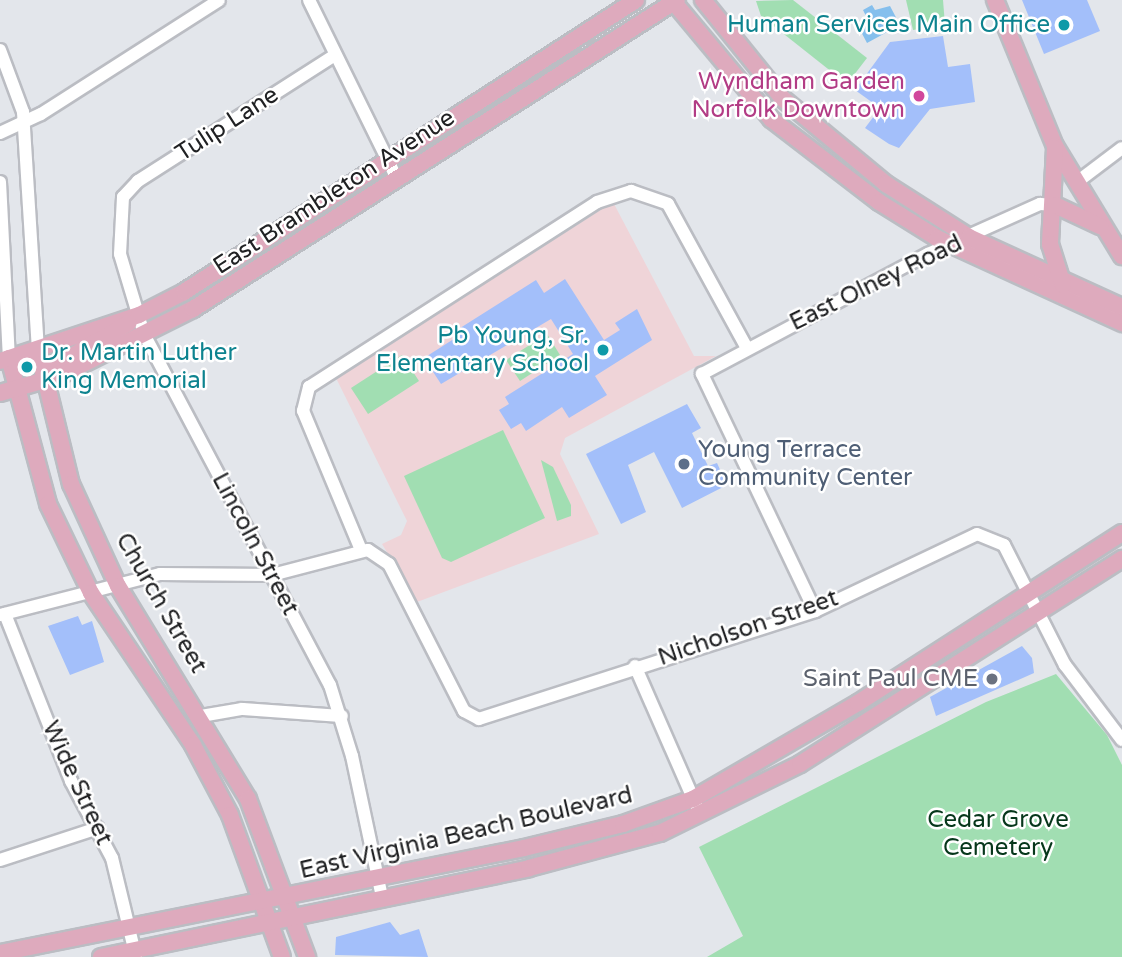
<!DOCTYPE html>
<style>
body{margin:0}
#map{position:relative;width:1122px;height:957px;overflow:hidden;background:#e3e6eb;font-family:"Varela Round",sans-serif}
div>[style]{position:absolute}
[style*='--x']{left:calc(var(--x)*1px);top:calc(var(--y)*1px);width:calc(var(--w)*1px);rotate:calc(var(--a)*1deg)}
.education>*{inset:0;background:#efd4d8}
.green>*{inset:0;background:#a1deb2}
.water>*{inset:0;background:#85bfed}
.building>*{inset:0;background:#a3bffa}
.roads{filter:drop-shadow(2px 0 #bbbdc3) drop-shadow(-2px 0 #bbbdc3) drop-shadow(0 2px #bbbdc3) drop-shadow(0 -2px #bbbdc3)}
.minor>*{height:12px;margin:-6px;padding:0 6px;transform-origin:6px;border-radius:6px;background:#fff}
.major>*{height:16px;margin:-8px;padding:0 8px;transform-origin:8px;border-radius:8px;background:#deaabd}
.dots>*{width:19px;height:19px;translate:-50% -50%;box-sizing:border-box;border:4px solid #fff;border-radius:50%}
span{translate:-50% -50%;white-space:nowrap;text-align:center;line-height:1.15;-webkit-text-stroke:5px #fff;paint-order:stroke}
.culture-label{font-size:24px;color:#0d838f}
.right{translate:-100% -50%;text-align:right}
.left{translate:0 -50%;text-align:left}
.hotel-label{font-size:24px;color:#b23c85}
.street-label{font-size:24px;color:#202123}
.service-label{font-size:24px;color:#4e5e75}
.worship-label{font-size:24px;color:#5b616d}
.park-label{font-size:24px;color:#06371b}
</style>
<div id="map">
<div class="education">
<i style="clip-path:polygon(613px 202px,694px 356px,716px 356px,565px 438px,560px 454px,599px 534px,417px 602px,382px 544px,401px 535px,407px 521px,336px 378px)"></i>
</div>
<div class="green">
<i style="clip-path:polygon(793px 0,867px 58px,847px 84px,761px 16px,756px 1px)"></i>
<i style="clip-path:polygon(906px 0,943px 0,945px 25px,913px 30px)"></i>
<i style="clip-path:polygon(547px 334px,560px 355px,520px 381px,506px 360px)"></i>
<i style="clip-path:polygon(402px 355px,419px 381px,368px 414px,351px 388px)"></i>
<i style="clip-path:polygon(503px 430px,545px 518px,451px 562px,442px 558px,404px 476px)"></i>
<i style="clip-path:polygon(541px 460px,553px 467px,571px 505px,571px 516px,557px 521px)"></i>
<i style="clip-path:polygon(1056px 674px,1107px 735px,1122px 765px,1122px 957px,707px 957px,743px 936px,699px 847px,986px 702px)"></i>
</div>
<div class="water">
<i style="clip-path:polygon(872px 5px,875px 10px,890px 6px,900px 25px,867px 43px,858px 26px,866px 16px,863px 10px)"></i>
</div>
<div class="building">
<i style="clip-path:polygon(1022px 0,1087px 0,1100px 31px,1044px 54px)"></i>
<i style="clip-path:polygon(943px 36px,948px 67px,970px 64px,975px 102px,930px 109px,899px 148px,889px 144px,865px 128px,880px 108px,855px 90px,890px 42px)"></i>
<i style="clip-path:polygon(565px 279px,604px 340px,620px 330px,615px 323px,637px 309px,652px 340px,595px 376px,607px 395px,569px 418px,562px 407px,526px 431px,521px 423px,511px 429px,499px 410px,509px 404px,505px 397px,573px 354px,551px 319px,441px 384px,424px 358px,460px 335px,457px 330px,536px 280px,544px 293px)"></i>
<i style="clip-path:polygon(687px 404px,701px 428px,692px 433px,708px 466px,717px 463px,727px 485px,682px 508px,654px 452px,628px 465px,646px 512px,621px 524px,586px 454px)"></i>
<i style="clip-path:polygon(78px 616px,82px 625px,92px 621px,104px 662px,70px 675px,48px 626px)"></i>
<i style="clip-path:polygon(1022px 646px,1032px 658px,1034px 673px,936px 716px,930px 697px)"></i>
<i style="clip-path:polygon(390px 922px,400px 935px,419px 929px,428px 957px,335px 955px,336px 937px)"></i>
</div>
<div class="roads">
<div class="minor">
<i style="--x:309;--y:0;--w:199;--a:63.8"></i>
<i style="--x:0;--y:50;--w:66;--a:69.6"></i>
<i style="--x:23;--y:112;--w:237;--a:86.4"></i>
<i style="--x:335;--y:55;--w:234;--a:147.4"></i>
<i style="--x:138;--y:181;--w:22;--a:133"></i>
<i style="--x:123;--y:197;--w:57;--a:93"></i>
<i style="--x:120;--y:254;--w:84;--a:73.3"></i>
<i style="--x:144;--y:334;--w:397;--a:62.1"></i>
<i style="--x:330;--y:685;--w:74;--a:72.8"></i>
<i style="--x:352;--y:756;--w:144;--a:78"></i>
<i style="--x:0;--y:133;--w:45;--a:-24.9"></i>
<i style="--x:41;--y:114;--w:211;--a:-32.6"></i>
<i style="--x:0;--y:182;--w:176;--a:87.1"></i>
<i style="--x:1077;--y:182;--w:56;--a:-37.1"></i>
<i style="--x:361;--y:550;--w:151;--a:-112.6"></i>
<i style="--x:303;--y:411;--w:25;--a:-76"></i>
<i style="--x:309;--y:387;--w:342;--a:-32.7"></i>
<i style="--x:597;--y:202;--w:36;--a:-18"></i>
<i style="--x:631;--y:191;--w:39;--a:19"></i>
<i style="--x:668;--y:204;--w:164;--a:61.3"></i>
<i style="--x:815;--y:611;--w:263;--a:-115.5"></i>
<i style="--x:702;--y:374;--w:256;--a:-28"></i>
<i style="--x:928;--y:254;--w:123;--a:-24.1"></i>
<i style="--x:1040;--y:204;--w:15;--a:4"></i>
<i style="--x:5;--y:614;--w:180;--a:68.4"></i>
<i style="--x:71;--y:781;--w:87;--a:62"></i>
<i style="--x:112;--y:858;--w:102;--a:76.4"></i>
<i style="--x:0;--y:615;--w:165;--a:-14.4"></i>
<i style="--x:160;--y:574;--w:112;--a:0.5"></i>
<i style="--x:272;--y:575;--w:99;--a:-14.6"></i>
<i style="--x:368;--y:550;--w:25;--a:34"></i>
<i style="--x:389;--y:564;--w:165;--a:63"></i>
<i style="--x:464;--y:711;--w:17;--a:28"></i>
<i style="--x:479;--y:719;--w:353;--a:-17.8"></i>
<i style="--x:815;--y:611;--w:179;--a:-25.4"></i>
<i style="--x:977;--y:534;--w:29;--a:22"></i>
<i style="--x:1004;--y:545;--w:135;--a:63.1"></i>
<i style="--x:1065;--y:665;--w:94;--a:52.8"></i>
<i style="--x:635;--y:666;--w:154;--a:66.3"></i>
<i style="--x:201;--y:716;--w:42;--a:-9.7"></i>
<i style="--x:242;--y:709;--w:100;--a:4"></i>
<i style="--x:0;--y:860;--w:103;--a:-18.1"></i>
</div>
<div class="major">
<i style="--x:672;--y:0;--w:155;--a:50.2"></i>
<i style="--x:771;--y:119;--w:136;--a:37.5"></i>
<i style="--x:879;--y:202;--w:68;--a:31.8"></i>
<i style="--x:937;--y:238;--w:204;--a:24.7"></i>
<i style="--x:703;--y:0;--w:126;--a:51.1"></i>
<i style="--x:782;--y:98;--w:135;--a:39.6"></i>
<i style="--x:886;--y:184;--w:98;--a:32.6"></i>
<i style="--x:969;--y:237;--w:168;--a:24.6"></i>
<i style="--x:995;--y:0;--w:158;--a:67.7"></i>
<i style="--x:1055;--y:146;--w:129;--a:58.7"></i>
<i style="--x:1055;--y:148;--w:96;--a:93"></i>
<i style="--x:1050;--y:244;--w:43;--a:72.4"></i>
<i style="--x:1055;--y:205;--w:50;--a:25"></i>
<i style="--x:38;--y:349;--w:139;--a:76.3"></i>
<i style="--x:71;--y:484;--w:112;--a:65.3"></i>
<i style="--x:118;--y:586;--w:250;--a:58.6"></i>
<i style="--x:248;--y:799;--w:169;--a:69.5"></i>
<i style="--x:9;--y:358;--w:151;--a:75"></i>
<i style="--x:48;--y:504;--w:99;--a:64.2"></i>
<i style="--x:91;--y:593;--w:183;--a:56.1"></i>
<i style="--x:193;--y:745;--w:79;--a:62.1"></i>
<i style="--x:230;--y:815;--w:151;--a:69.9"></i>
<i style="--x:0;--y:361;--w:146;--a:-18.3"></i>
<i style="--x:139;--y:315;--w:51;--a:-27.1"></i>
<i style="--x:184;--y:292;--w:538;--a:-32.86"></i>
<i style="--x:43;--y:373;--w:99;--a:-30.2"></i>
<i style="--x:0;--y:393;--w:61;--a:-16.1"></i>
<i style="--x:59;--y:376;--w:150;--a:-26.6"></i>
<i style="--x:193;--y:309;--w:574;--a:-32.56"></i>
<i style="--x:0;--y:953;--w:534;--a:-11.33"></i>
<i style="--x:524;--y:848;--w:102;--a:-13.6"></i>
<i style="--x:623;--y:824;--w:74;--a:-19.7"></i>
<i style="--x:693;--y:799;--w:191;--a:-30.2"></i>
<i style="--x:858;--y:703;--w:314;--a:-32.8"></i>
<i style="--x:101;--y:957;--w:437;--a:-11.7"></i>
<i style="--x:529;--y:868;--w:136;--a:-15"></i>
<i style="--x:660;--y:833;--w:156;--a:-26.2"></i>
<i style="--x:800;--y:764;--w:382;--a:-32.5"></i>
</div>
</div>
<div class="dots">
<i style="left:1064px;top:25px;background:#0f9aa8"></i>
<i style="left:919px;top:96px;background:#d1479c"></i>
<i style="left:603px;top:350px;background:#0f9aa8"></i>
<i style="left:27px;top:367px;background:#0f9aa8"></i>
<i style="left:684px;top:464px;background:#5c6f8a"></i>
<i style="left:992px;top:679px;background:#6b7280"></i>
</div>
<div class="culture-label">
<span class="right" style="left:1050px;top:25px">Human Services Main Office</span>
<span class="right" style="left:589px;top:350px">Pb Young, Sr.<br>Elementary School</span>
<span class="left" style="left:41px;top:367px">Dr. Martin Luther<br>King Memorial</span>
</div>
<div class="hotel-label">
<span class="right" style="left:905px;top:96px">Wyndham Garden<br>Norfolk Downtown</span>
</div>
<div class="street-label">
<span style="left:227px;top:124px;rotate:-33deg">Tulip Lane</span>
<span style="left:334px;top:192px;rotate:-33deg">East Brambleton Avenue</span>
<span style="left:876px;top:283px;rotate:-26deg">East Olney Road</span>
<span style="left:255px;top:544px;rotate:62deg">Lincoln Street</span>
<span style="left:161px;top:603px;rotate:60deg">Church Street</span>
<span style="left:748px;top:628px;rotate:-19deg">Nicholson Street</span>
<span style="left:77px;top:783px;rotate:65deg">Wide Street</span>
<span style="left:466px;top:833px;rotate:-13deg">East Virginia Beach Boulevard</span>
</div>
<div class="service-label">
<span class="left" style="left:698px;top:464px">Young Terrace<br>Community Center</span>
</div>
<div class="worship-label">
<span class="right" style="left:978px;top:679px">Saint Paul CME</span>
</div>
<div class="park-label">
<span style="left:998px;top:834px">Cedar Grove<br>Cemetery</span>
</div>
</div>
